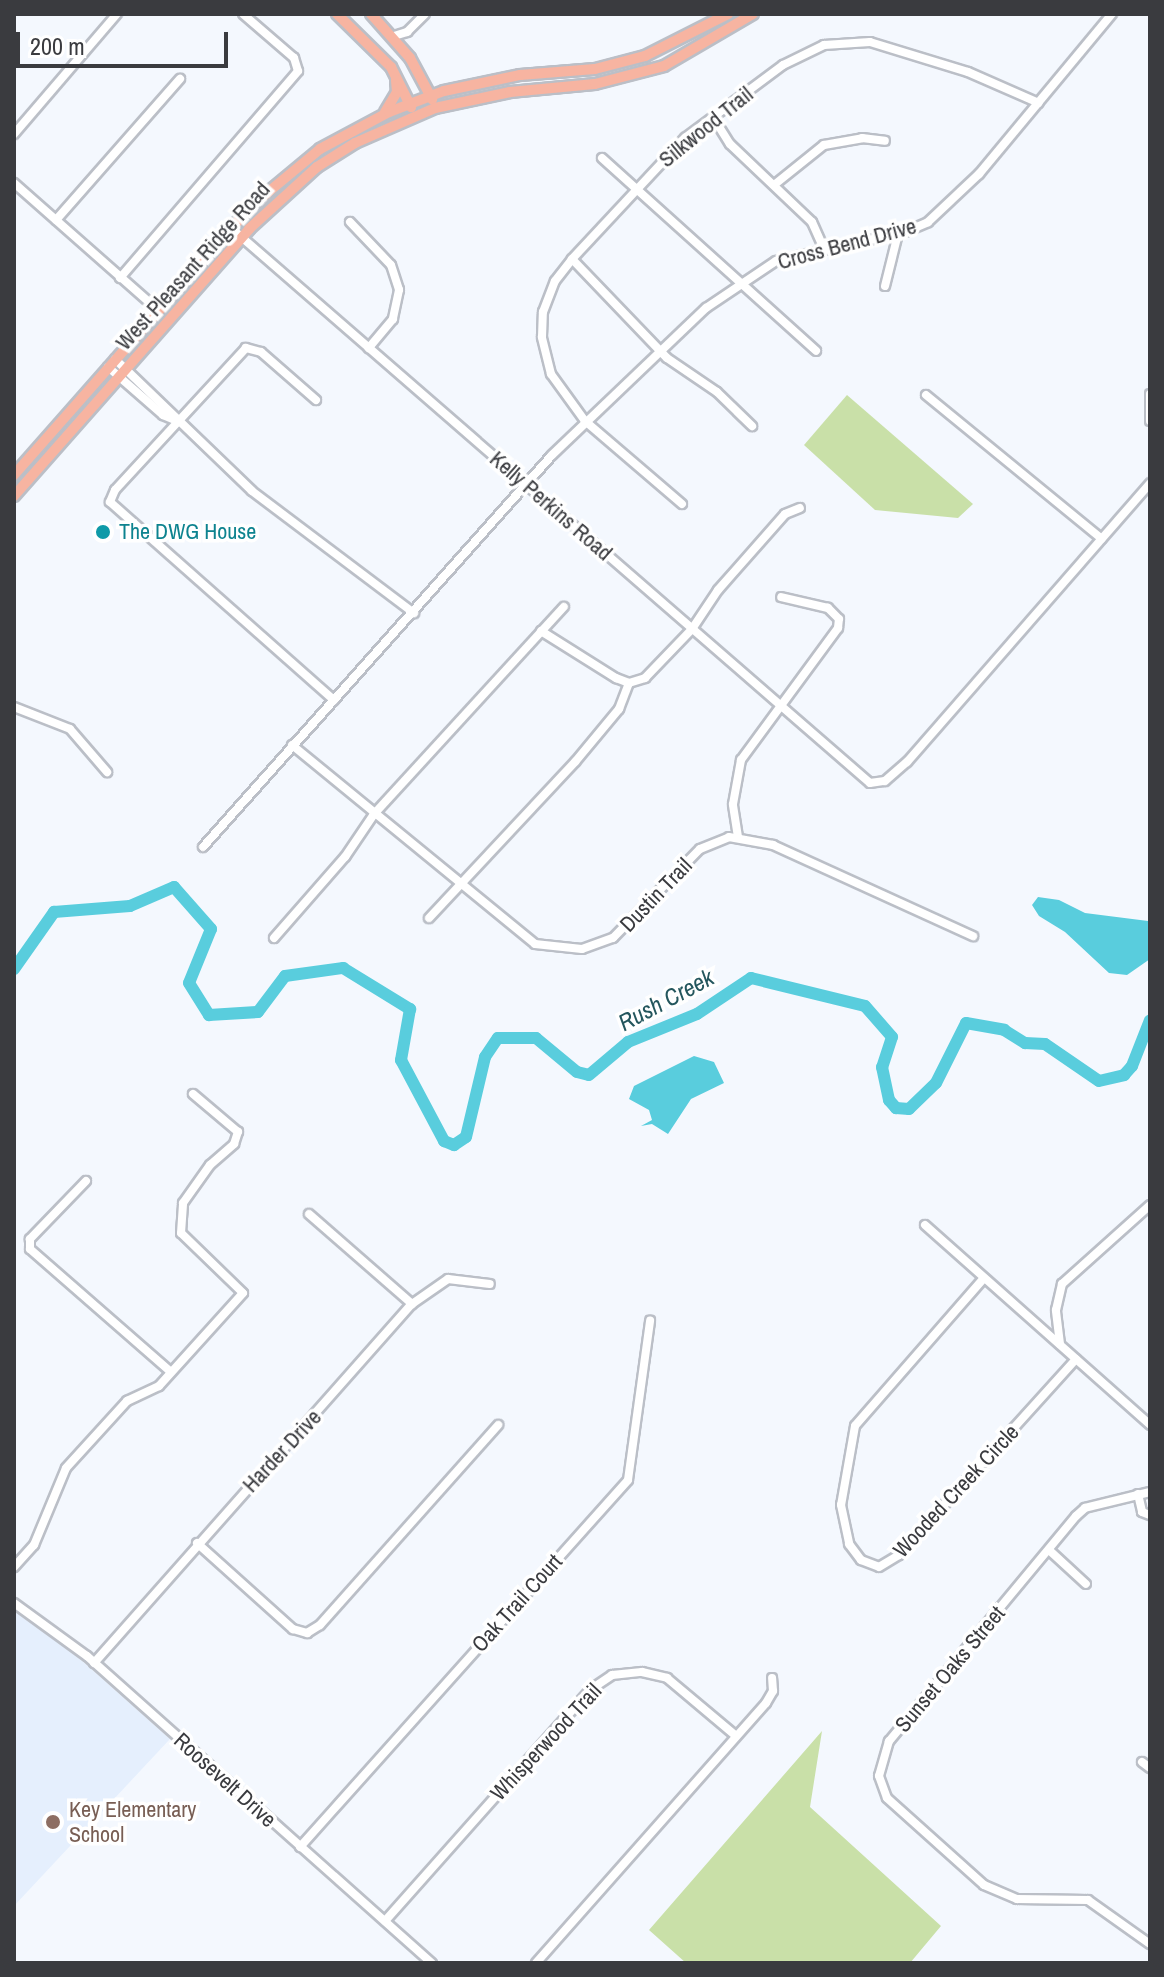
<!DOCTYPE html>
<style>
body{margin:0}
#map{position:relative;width:1164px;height:1977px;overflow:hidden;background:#f4f8fe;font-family:"Archivo Narrow",sans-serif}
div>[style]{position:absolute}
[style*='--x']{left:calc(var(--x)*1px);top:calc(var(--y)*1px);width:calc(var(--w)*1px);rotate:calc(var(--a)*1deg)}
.built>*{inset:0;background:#e5effd}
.green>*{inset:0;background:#c9e0a8}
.water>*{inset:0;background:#59cddd}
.river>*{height:12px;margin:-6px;padding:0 6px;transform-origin:6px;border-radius:6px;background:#59cddd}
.roads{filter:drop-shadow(2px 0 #bbbfc7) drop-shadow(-2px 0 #bbbfc7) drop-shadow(0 2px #bbbfc7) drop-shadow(0 -2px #bbbfc7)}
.minor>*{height:8px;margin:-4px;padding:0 4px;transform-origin:4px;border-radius:4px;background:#fff}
.major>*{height:10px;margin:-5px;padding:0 5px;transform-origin:5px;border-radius:5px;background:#f7b4a1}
.dots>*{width:22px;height:22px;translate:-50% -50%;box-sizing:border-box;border:4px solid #fff;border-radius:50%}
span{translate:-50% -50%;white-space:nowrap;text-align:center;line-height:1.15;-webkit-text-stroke:7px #fff;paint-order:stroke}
.street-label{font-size:22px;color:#3a3b3f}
.culture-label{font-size:22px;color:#0d838f}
.left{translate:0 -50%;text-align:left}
.education-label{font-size:22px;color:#785e54}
.water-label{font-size:24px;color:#24565d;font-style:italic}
.frame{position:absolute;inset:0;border:16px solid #3a3b3f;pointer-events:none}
.scale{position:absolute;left:16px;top:32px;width:212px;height:36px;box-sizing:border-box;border:4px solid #3a3b3f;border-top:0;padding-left:10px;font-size:24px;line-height:28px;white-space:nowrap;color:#3a3b3f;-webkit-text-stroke:6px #fff;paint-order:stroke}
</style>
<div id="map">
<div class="built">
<i style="clip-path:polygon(14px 1610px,38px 1622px,170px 1739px,14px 1906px)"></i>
</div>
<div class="green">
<i style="clip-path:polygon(847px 395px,973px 504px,958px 518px,875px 510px,804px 445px)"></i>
<i style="clip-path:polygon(822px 1731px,810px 1807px,941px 1926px,910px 1963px,686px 1963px,649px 1930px)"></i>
</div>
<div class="water">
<i style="clip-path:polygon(1038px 897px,1059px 900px,1085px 913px,1148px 921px,1150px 959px,1127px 975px,1109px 973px,1065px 932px,1039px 916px,1032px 905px)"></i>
<i style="clip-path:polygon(694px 1056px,714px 1062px,724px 1083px,691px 1099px,668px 1134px,652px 1124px,641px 1126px,652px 1120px,649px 1110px,629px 1099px,634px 1086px)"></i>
</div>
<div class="river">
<i style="--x:14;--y:969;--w:70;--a:-54.9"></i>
<i style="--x:54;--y:912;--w:76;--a:-4.5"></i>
<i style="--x:130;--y:906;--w:48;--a:-23.4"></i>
<i style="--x:174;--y:887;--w:56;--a:48.6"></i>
<i style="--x:211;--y:929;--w:58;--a:112.2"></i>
<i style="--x:189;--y:983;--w:38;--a:58"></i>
<i style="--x:209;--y:1015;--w:49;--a:-3.5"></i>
<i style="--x:258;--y:1012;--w:45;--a:-53.1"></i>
<i style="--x:285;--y:976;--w:59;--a:-7.9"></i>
<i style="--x:343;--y:968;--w:79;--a:31.5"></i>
<i style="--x:410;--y:1009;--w:52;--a:100"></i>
<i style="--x:401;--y:1060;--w:92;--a:62"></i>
<i style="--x:444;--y:1141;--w:11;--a:22"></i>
<i style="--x:454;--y:1145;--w:14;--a:-34"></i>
<i style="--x:466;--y:1137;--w:82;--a:-76.6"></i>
<i style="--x:485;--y:1057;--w:23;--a:-56"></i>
<i style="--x:498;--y:1038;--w:38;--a:0"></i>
<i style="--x:536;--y:1038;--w:53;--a:39.7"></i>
<i style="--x:577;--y:1072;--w:12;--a:14"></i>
<i style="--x:589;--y:1075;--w:51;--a:-40.2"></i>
<i style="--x:628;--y:1042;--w:74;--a:-22.1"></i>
<i style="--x:697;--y:1014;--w:65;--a:-33.7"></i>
<i style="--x:751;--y:978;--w:117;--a:13.8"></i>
<i style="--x:865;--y:1006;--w:41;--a:48.9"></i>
<i style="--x:892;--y:1037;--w:32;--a:108"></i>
<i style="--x:882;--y:1067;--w:34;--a:78"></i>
<i style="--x:889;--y:1100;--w:11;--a:49"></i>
<i style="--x:896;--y:1108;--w:13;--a:4"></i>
<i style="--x:909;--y:1109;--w:37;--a:-44"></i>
<i style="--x:936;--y:1083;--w:67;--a:-63.4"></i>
<i style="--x:966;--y:1023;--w:39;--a:10"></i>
<i style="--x:1004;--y:1030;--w:25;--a:32"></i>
<i style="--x:1025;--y:1043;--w:20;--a:3"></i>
<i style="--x:1045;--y:1044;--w:65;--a:34.4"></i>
<i style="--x:1099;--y:1081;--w:26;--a:-13"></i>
<i style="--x:1124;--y:1075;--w:12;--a:-48"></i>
<i style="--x:1132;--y:1066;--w:49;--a:-68.6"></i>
</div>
<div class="roads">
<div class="minor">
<i style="--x:394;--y:36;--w:14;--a:-17"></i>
<i style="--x:407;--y:32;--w:25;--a:-45"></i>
<i style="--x:713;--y:117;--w:32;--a:58"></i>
<i style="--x:730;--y:144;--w:113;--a:43.6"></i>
<i style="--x:812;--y:222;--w:30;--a:66"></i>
<i style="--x:14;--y:134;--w:158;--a:-49.4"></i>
<i style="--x:602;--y:158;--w:288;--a:42"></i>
<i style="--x:14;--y:183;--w:192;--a:41.4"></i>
<i style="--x:774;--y:185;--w:64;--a:-38.7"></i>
<i style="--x:824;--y:145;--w:39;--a:-10"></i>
<i style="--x:862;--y:138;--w:23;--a:7"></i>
<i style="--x:56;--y:220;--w:188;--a:-48.7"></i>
<i style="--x:350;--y:222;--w:59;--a:46.4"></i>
<i style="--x:391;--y:265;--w:26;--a:72"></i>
<i style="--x:399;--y:290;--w:30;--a:102"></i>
<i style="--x:393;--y:319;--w:38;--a:130"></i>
<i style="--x:231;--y:228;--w:846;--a:40.98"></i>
<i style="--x:870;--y:783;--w:15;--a:-8"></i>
<i style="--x:885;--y:781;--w:29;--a:-41"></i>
<i style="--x:907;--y:762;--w:370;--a:-48.9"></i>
<i style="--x:572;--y:259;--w:137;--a:46.2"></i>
<i style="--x:667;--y:358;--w:60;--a:34.2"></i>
<i style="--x:717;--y:392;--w:49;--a:44.2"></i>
<i style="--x:120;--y:278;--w:273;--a:-49.3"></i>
<i style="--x:298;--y:71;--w:14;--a:-107"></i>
<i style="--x:294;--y:58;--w:67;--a:-139.2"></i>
<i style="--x:885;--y:286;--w:54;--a:-76"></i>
<i style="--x:115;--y:359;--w:190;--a:43.9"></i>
<i style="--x:252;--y:491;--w:203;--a:37"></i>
<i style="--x:108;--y:367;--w:73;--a:41.1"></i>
<i style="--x:163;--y:415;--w:15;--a:23"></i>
<i style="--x:1150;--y:394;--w:27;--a:90"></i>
<i style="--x:926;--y:395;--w:227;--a:39.3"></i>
<i style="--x:316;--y:400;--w:73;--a:-138.9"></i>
<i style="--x:261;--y:352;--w:16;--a:-165"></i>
<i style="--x:246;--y:348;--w:193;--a:132.7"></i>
<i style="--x:115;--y:490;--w:13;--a:113"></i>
<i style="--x:110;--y:502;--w:299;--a:41.5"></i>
<i style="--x:682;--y:504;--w:128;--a:-139.4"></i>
<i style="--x:585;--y:421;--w:58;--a:-125.9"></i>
<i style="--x:551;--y:374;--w:38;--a:-104"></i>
<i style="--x:542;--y:337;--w:25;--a:-88"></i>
<i style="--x:543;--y:312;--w:33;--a:-69"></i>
<i style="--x:555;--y:281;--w:28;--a:-52"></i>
<i style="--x:572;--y:259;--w:166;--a:-47"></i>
<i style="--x:685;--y:138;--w:122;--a:-36.7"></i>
<i style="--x:783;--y:65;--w:46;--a:-26"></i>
<i style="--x:824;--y:45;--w:46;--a:-3.7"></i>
<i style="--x:870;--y:42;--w:102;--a:17"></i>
<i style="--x:968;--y:72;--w:77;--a:23.6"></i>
<i style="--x:541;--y:631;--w:89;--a:32.1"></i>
<i style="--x:616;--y:678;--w:14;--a:21"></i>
<i style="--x:629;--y:683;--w:17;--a:-17"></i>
<i style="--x:645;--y:678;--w:68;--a:-46.2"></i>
<i style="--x:692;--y:629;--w:47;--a:-56.3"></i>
<i style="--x:718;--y:590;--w:101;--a:-48.6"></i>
<i style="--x:785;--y:514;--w:16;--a:-22"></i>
<i style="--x:14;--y:707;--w:60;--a:21.4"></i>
<i style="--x:70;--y:729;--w:57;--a:49.3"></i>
<i style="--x:292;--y:745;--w:314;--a:39.3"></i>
<i style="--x:535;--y:944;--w:47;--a:6.1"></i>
<i style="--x:582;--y:949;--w:33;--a:-20"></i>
<i style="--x:613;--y:938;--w:124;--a:-45.7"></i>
<i style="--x:700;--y:849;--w:31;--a:-22"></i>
<i style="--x:729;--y:837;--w:45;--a:10.3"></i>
<i style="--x:773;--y:845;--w:220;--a:24.5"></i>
<i style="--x:738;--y:837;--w:33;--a:-99"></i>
<i style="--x:733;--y:804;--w:45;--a:-79.7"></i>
<i style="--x:741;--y:760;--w:164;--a:-53.7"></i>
<i style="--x:838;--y:628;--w:9;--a:-84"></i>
<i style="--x:839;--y:619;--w:16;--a:-135"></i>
<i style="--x:828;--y:608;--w:48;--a:-166.8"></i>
<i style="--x:203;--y:847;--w:525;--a:-48.32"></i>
<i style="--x:552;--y:455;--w:213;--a:-43.7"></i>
<i style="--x:706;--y:308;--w:84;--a:-33.9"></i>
<i style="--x:776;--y:261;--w:132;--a:-12.7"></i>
<i style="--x:905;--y:232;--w:25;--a:-23"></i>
<i style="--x:928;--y:222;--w:70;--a:-43.3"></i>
<i style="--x:979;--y:174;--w:208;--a:-50.3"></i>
<i style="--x:429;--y:918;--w:214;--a:-46.9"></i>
<i style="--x:575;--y:762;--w:69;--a:-50.3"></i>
<i style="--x:619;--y:709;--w:28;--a:-69"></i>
<i style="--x:274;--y:938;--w:108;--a:-48.8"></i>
<i style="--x:345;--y:857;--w:52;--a:-56"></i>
<i style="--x:374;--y:814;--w:281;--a:-47.5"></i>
<i style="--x:86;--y:1181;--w:81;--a:134"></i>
<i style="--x:30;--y:1239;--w:10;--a:90"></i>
<i style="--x:30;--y:1249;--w:187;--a:41.1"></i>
<i style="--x:309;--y:1214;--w:137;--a:41.1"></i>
<i style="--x:925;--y:1225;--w:301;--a:41.6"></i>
<i style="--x:984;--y:1278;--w:196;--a:131.1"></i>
<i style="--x:855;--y:1426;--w:80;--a:100"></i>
<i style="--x:841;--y:1505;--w:40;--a:78"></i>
<i style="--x:849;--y:1544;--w:20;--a:53"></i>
<i style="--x:861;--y:1560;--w:19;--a:21"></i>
<i style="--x:879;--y:1567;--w:23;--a:-31"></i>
<i style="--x:899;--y:1555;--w:264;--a:-47.9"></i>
<i style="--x:1060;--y:1344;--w:34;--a:-97"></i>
<i style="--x:1056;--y:1310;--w:27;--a:-77"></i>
<i style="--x:1062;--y:1284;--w:118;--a:-41.9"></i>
<i style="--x:1150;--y:1492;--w:67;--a:166.2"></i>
<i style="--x:1085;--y:1508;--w:12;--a:138"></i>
<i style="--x:1076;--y:1516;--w:293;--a:129.7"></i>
<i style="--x:889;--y:1741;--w:36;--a:106"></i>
<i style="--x:879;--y:1776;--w:23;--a:70"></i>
<i style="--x:887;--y:1798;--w:130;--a:41.9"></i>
<i style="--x:984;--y:1885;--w:36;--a:23"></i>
<i style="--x:1017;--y:1899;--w:71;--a:0.8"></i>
<i style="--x:1088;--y:1900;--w:76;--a:35.4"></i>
<i style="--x:1138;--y:1494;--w:18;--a:77"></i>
<i style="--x:1142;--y:1512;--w:9;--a:21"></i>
<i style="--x:197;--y:1543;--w:129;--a:41.9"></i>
<i style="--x:293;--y:1629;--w:15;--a:16"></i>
<i style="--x:307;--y:1633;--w:15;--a:-32"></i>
<i style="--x:320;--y:1625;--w:268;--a:-48.3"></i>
<i style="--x:1049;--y:1550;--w:50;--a:42.6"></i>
<i style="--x:14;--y:1567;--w:30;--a:-48"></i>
<i style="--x:34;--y:1545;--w:83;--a:-67.4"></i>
<i style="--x:66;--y:1468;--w:91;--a:-47.7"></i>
<i style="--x:127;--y:1401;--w:35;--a:-25"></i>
<i style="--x:159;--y:1386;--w:125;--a:-47.9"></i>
<i style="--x:243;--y:1293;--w:86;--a:-135.9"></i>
<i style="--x:181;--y:1233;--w:30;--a:-86"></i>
<i style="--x:183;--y:1203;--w:47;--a:-54.6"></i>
<i style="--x:210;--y:1165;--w:32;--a:-41"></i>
<i style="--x:234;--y:1144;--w:13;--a:-72"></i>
<i style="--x:238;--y:1132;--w:59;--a:-139.8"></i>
<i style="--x:14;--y:1603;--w:90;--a:36"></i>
<i style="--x:87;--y:1656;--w:462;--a:41.7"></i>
<i style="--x:94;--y:1663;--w:480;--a:-48.5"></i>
<i style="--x:412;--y:1304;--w:44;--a:-34.8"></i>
<i style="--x:448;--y:1279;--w:42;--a:6.8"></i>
<i style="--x:1142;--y:1762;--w:10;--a:37"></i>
<i style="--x:300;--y:1847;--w:492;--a:-48.2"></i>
<i style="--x:628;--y:1480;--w:161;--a:-82.1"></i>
<i style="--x:385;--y:1921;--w:309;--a:-48.4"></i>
<i style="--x:590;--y:1690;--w:27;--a:-34"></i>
<i style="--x:612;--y:1675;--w:30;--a:-6"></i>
<i style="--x:642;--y:1672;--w:26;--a:13"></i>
<i style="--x:667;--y:1678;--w:90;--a:40"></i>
<i style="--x:536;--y:1963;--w:347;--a:-48.5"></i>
<i style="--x:766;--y:1703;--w:14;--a:-60"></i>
<i style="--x:773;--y:1691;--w:13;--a:-94"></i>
</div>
<div class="major">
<i style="--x:337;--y:14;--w:76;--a:44.5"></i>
<i style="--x:391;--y:67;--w:45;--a:63.4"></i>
<i style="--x:371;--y:14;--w:59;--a:48.4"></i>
<i style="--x:410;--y:58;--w:47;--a:61.8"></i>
<i style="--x:385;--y:112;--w:23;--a:-59"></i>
<i style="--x:397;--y:92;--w:12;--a:-95"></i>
<i style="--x:14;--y:475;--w:356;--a:-48.6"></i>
<i style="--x:249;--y:208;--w:92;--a:-39.7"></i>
<i style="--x:320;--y:149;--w:78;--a:-28.2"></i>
<i style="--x:389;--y:112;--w:59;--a:-20.9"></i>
<i style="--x:444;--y:91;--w:78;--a:-11.9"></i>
<i style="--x:520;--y:75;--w:75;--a:-4.6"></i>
<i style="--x:595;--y:69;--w:52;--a:-14.6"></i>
<i style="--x:645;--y:56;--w:93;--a:-26.8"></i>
<i style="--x:14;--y:496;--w:356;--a:-48.6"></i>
<i style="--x:249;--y:229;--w:92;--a:-42.4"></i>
<i style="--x:317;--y:167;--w:45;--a:-32.3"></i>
<i style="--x:355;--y:143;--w:87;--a:-23.6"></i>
<i style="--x:435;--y:108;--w:77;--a:-12"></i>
<i style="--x:510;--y:92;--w:85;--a:-5.4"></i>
<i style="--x:595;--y:84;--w:71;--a:-14.6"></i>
<i style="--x:664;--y:66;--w:103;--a:-30.3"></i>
</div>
</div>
<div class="dots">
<i style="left:103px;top:532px;background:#0f9aa8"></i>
<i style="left:53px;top:1822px;background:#8d6e63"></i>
</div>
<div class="street-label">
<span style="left:706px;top:127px;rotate:-39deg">Silkwood Trail</span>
<span style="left:847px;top:244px;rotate:-15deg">Cross Bend Drive</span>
<span style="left:193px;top:266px;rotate:-48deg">West Pleasant Ridge Road</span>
<span style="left:551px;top:506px;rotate:41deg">Kelly Perkins Road</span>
<span style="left:656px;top:895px;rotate:-46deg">Dustin Trail</span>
<span style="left:282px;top:1451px;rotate:-47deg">Harder Drive</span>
<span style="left:956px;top:1491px;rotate:-47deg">Wooded Creek Circle</span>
<span style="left:517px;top:1603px;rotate:-48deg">Oak Trail Court</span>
<span style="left:950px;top:1669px;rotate:-50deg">Sunset Oaks Street</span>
<span style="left:546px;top:1742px;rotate:-47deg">Whisperwood Trail</span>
<span style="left:225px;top:1780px;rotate:42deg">Roosevelt Drive</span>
</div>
<div class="culture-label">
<span class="left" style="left:119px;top:532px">The DWG House</span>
</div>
<div class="education-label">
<span class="left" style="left:69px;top:1822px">Key Elementary<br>School</span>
</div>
<div class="water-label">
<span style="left:666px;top:1000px;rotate:-28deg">Rush Creek</span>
</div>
<div class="frame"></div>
<div class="scale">200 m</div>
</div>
